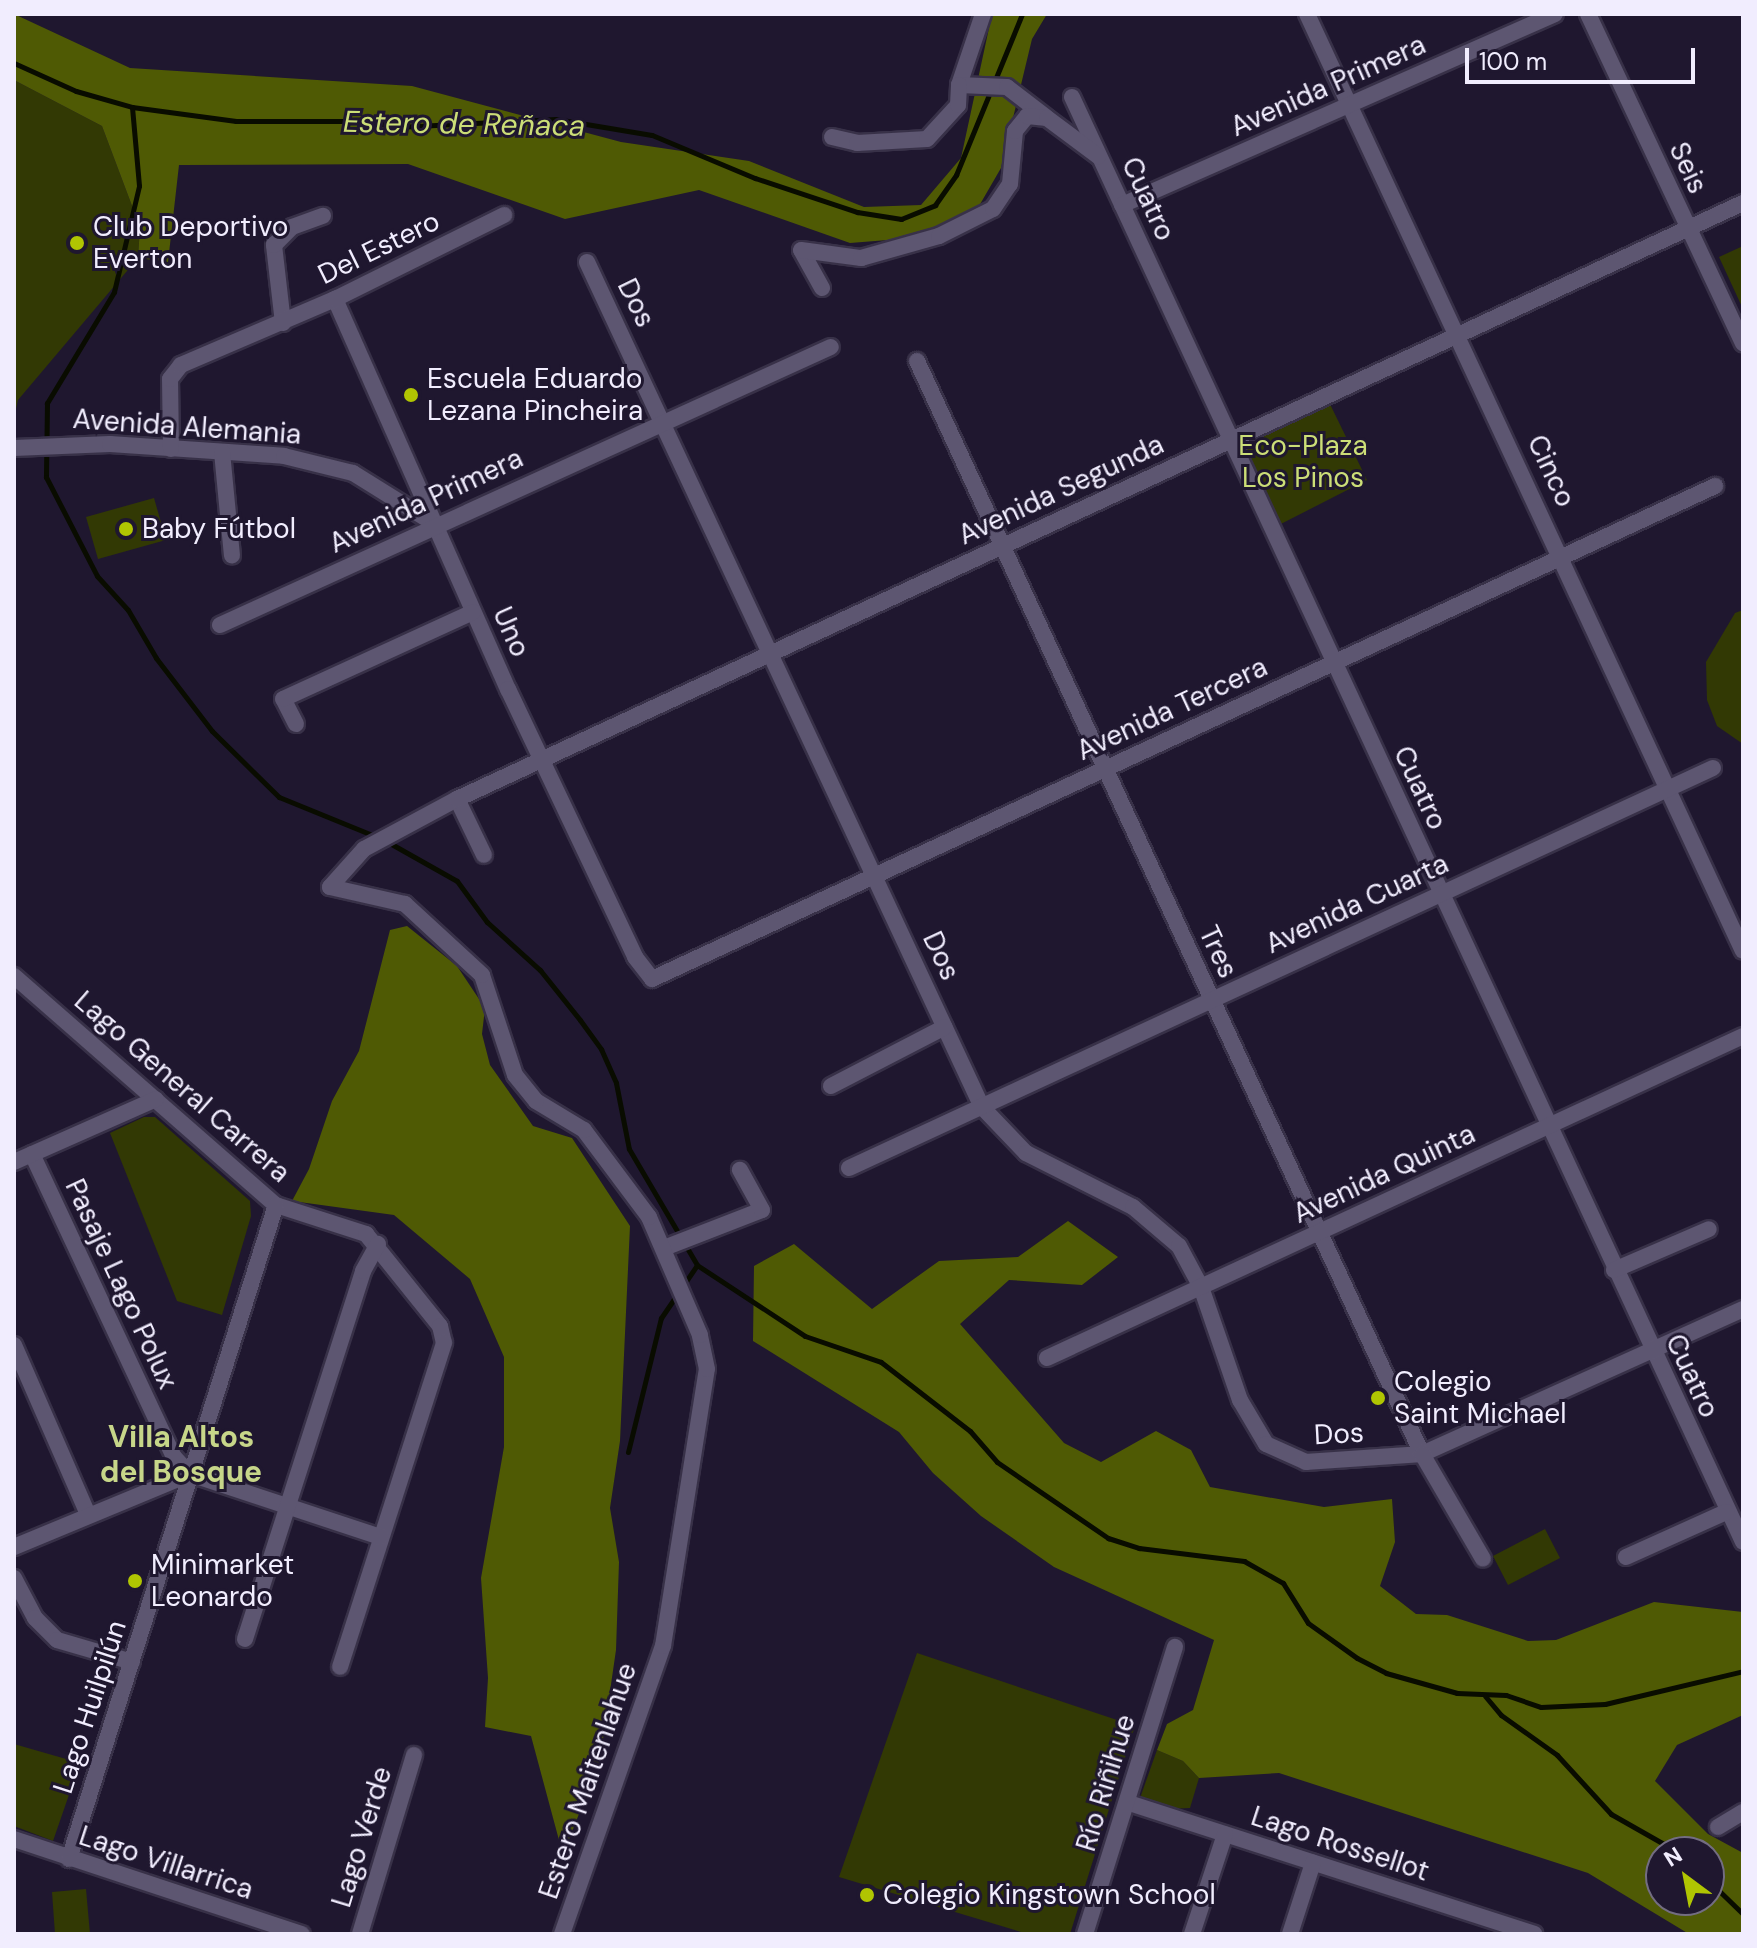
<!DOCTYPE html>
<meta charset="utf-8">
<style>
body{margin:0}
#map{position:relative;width:1757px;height:1948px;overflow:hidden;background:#1f172f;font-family:"DM Sans",sans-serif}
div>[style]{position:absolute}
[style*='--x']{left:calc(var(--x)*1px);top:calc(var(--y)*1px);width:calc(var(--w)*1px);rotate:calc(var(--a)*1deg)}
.green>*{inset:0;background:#323904}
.forest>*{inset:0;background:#4f5a04}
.stream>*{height:5px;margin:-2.5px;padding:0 2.5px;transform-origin:2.5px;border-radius:2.5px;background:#090c00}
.roads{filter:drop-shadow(2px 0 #383148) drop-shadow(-2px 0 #383148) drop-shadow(0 2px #383148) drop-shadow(0 -2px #383148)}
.minor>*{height:16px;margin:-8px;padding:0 8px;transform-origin:8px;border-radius:8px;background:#5d5671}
.dots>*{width:22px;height:22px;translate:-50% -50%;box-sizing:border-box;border:4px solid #1f172f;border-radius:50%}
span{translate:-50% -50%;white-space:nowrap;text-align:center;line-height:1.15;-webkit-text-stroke:6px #1f172f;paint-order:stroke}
.street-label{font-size:28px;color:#f1edfe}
.poi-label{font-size:28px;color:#f1edfe}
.left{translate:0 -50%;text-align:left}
.park-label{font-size:28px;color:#ccde77}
.water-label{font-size:30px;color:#ccde77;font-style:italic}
.neighbourhood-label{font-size:30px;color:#c7d689;font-weight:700}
.frame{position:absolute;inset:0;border:16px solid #f1edfe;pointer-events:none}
.north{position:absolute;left:1645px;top:1836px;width:80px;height:80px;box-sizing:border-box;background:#1f172f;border:2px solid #736d82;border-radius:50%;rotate:328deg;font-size:22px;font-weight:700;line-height:32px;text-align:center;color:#f1edfe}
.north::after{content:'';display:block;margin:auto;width:28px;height:36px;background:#b0c502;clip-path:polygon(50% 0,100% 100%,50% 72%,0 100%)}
.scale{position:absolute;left:1465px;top:48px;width:230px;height:36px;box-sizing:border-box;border:4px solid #f1edfe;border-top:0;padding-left:10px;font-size:24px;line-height:28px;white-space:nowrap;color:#f1edfe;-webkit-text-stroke:6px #1f172f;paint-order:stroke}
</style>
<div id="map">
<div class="green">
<i style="clip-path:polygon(14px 80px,102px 126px,140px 227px,138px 258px,18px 400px,14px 418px)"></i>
<i style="clip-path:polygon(1743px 246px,1743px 309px,1719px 257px)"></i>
<i style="clip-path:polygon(1328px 400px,1367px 480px,1275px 527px,1235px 442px)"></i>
<i style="clip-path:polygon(154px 498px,166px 540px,98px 559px,86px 517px)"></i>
<i style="clip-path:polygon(1743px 610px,1743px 744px,1717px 726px,1707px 700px,1706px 662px,1735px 613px)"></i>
<i style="clip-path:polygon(144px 1117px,155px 1117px,250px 1201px,251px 1216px,222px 1315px,177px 1301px,110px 1133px)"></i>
<i style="clip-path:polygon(1545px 1529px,1560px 1558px,1508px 1585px,1493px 1556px)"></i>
<i style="clip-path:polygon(917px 1653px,1135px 1726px,1070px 1934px,1028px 1934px,839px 1877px)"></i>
<i style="clip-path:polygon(14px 1744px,80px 1763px,53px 1841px,14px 1826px)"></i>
<i style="clip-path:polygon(1157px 1750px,1183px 1761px,1199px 1778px,1190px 1808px,1167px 1809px,1140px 1798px)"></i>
<i style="clip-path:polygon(86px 1889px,90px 1934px,55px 1934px,52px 1892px)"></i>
</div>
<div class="forest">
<i style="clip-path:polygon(14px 14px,130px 68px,412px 86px,621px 142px,749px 161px,864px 207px,921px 205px,961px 158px,992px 14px,1047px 14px,1032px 39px,1001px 168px,979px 206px,913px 238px,850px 243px,699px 190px,565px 219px,408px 164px,179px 165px,168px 262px,138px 258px,140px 227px,102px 126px,14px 80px)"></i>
<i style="clip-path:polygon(407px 926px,457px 966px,485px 1008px,482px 1034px,490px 1065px,533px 1126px,572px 1138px,630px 1226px,620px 1441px,610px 1508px,619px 1562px,616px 1650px,600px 1760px,563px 1855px,531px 1736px,485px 1727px,488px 1678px,481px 1578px,504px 1447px,504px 1357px,470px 1279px,394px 1215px,292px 1201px,309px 1169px,332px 1101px,359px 1051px,390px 930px)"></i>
<i style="clip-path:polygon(evenodd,1068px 1221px,1118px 1257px,1082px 1285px,1009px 1280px,960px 1324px,1064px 1443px,1101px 1462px,1156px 1431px,1191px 1450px,1210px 1487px,1324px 1507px,1392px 1499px,1395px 1542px,1380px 1586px,1416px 1614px,1447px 1615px,1528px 1641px,1556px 1640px,1654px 1602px,1743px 1612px,1743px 1715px,1677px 1745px,1655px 1781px,1708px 1834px,1743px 1853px,1743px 1934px,1689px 1934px,1588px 1873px,1279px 1773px,1199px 1778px,1183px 1761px,1157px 1750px,1167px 1724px,1193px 1710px,1214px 1640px,1054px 1567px,981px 1516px,933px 1473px,899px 1432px,753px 1341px,754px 1266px,794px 1244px,872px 1309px,939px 1261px,1018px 1257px,1068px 1221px,1661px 1852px,1709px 1852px,1709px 1900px,1661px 1900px,1661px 1852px)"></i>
</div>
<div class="stream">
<i style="--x:14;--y:63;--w:68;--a:24.3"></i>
<i style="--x:76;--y:91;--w:58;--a:15.9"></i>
<i style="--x:132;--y:107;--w:105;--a:7.7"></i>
<i style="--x:236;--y:121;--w:131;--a:0"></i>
<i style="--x:367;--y:121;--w:31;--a:11"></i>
<i style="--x:397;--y:127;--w:159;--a:-2.9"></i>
<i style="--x:556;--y:119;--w:97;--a:9.5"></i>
<i style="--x:652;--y:135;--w:112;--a:22.7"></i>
<i style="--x:755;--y:178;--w:108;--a:18.4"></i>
<i style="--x:857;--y:212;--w:45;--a:9"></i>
<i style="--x:901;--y:219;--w:37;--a:-22"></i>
<i style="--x:935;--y:205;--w:37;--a:-55"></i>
<i style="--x:956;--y:175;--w:174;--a:-67.7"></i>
<i style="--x:132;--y:107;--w:79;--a:84.9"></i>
<i style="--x:139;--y:186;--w:109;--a:103.3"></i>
<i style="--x:114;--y:292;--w:130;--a:121.1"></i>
<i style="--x:47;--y:403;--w:74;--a:90.8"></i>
<i style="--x:46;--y:477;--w:111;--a:62.7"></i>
<i style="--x:97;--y:576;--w:46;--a:47.6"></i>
<i style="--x:128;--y:610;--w:56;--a:59.7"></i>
<i style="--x:156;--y:658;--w:92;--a:52.5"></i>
<i style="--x:212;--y:731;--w:94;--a:44.6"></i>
<i style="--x:279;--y:797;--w:106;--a:22.2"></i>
<i style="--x:386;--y:841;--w:81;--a:29.4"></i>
<i style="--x:457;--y:881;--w:51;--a:53.8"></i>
<i style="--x:487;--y:922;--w:72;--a:42.2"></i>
<i style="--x:540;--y:970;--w:64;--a:51.3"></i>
<i style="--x:580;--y:1020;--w:36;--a:54"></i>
<i style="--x:601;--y:1049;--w:37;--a:66"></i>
<i style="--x:616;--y:1083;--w:67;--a:78.9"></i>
<i style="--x:629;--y:1149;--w:134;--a:59.6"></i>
<i style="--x:697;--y:1265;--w:129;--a:33.3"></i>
<i style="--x:805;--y:1336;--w:80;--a:18.9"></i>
<i style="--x:881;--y:1362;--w:113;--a:37.8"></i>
<i style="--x:970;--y:1431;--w:41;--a:48.9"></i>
<i style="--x:997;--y:1462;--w:135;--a:34.4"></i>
<i style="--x:1108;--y:1538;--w:33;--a:18"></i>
<i style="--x:1139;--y:1548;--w:106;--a:7.1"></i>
<i style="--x:1244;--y:1561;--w:45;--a:29.4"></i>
<i style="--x:1283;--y:1583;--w:47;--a:58"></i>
<i style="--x:1308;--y:1623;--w:60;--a:35.5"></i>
<i style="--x:1357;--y:1658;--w:33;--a:27"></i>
<i style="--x:1386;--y:1673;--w:74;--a:15.7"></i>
<i style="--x:1457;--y:1693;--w:49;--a:2.3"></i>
<i style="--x:1506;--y:1695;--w:37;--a:19"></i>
<i style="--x:1541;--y:1707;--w:64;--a:-2.7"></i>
<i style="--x:1605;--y:1704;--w:142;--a:-13.4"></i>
<i style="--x:628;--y:1452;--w:138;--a:-76.2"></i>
<i style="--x:661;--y:1318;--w:64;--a:-55.8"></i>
<i style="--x:1485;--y:1696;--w:25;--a:50"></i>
<i style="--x:1501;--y:1715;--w:69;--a:35.5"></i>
<i style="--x:1557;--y:1755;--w:80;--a:47.5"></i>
<i style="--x:1611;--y:1814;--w:77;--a:29.6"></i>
<i style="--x:1709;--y:1881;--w:47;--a:44.1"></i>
</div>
<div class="roads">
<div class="minor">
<i style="--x:983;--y:14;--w:75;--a:108.7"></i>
<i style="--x:959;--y:85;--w:48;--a:2.4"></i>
<i style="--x:1007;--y:87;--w:49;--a:37.6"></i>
<i style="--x:1307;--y:14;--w:1033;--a:65.05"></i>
<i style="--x:1588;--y:14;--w:364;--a:64.8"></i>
<i style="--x:1072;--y:97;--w:1593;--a:65.09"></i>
<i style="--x:832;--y:137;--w:26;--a:13"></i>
<i style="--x:857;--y:143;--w:70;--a:-3.3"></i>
<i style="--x:927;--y:139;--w:46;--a:-47.6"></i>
<i style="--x:958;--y:105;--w:20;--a:-87"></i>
<i style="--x:1122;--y:205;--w:473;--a:-23.8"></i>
<i style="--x:587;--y:262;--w:933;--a:64.95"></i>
<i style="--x:982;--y:1107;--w:64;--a:46.3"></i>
<i style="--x:1026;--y:1153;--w:120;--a:26.8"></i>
<i style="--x:1133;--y:1207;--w:60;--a:40.3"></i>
<i style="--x:1179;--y:1246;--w:47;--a:61.8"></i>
<i style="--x:1201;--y:1287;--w:120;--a:71"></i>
<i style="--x:1240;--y:1400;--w:51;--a:59.4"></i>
<i style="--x:1266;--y:1444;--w:44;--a:24.2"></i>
<i style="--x:1306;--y:1462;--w:116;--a:-3.9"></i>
<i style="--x:1422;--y:1454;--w:352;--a:-24.3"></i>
<i style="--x:822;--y:288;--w:43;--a:-118.9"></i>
<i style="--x:801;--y:250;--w:61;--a:7.6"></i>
<i style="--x:861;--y:258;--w:81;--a:-15.8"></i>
<i style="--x:939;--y:236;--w:60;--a:-26.6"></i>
<i style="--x:993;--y:209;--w:30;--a:-56"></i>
<i style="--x:1010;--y:184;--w:53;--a:-84.6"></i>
<i style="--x:1015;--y:131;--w:19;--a:-51"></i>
<i style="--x:1027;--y:116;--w:20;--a:6"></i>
<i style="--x:1047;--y:118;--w:64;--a:36.7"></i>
<i style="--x:335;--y:299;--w:427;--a:66.1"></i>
<i style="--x:508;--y:689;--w:297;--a:64.6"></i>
<i style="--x:635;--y:957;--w:28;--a:52"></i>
<i style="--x:652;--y:979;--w:1172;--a:-24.88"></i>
<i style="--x:283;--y:323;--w:79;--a:-96.6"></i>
<i style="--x:274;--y:245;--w:25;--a:-45"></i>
<i style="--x:292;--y:227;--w:33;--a:-20"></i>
<i style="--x:917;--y:361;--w:1204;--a:65.2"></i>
<i style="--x:1422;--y:1454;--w:121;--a:59.8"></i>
<i style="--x:14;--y:448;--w:96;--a:-2.4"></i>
<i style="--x:110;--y:444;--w:174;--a:3.9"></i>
<i style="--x:284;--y:456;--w:71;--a:13.8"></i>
<i style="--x:353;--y:473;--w:97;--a:31.9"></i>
<i style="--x:171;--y:449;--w:70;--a:-90.8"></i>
<i style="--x:170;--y:379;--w:18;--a:-52"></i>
<i style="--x:181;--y:365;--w:168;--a:-23.2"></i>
<i style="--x:335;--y:299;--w:189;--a:-26.4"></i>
<i style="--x:222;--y:452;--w:104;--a:84.5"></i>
<i style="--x:220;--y:625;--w:671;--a:-24.47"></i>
<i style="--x:296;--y:724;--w:28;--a:-117"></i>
<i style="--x:283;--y:699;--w:209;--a:-24.6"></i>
<i style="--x:457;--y:799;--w:62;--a:64.3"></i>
<i style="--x:14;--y:976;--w:348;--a:41.2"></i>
<i style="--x:276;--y:1205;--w:95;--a:17.9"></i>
<i style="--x:366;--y:1234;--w:118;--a:51.2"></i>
<i style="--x:440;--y:1326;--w:17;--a:77"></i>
<i style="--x:444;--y:1343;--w:340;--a:107.8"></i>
<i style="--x:831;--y:1086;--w:128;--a:-27.4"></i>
<i style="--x:32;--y:1154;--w:335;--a:64.9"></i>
<i style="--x:174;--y:1457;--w:23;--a:47"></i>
<i style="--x:14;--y:1162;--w:155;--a:-23.9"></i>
<i style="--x:849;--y:1168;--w:952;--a:-24.84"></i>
<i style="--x:664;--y:1248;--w:105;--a:-21.2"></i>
<i style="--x:762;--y:1210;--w:46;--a:-118.8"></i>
<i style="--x:1614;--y:1270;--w:103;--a:-23.3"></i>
<i style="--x:14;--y:1345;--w:184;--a:66.4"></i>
<i style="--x:1047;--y:1358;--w:767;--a:-24.83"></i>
<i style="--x:14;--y:1547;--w:191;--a:-22.5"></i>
<i style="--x:190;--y:1474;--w:201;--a:18.3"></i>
<i style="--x:1626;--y:1557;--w:110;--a:-24.2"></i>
<i style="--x:14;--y:1578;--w:45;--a:62.3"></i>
<i style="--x:35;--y:1618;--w:31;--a:45"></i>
<i style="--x:57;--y:1640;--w:78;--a:16.3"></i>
<i style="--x:245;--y:1639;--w:386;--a:-72.2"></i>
<i style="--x:363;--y:1271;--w:31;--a:-61"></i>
<i style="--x:1129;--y:1803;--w:426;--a:17.9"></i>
<i style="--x:1718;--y:1827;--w:29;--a:-31"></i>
<i style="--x:14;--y:1839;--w:303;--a:18.3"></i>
<i style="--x:69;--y:1859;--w:686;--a:-72.44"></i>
<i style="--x:360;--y:1934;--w:187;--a:-73.2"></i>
<i style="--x:562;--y:1934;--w:305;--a:-70.7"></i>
<i style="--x:663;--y:1646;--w:280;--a:-81"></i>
<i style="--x:707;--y:1369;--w:35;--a:-102"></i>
<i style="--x:700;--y:1335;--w:129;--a:-113.4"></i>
<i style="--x:649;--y:1217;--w:109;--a:-126.8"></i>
<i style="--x:584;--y:1130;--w:56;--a:-148.9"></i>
<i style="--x:536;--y:1101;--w:33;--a:-129"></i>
<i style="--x:515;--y:1075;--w:105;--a:-108.3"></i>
<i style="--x:482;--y:975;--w:105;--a:-137.3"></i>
<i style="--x:405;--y:904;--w:77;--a:-167.2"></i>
<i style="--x:330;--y:887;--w:51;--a:-48.2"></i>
<i style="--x:364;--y:849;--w:106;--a:-28.3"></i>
<i style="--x:457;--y:799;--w:1417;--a:-24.87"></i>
<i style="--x:1085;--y:1934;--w:301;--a:-72.6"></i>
<i style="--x:1192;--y:1934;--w:105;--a:-71.7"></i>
<i style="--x:1290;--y:1934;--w:75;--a:-72.1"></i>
</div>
</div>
<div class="dots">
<i style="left:77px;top:243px;background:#b0c502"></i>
<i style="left:411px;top:395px;background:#b0c502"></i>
<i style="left:126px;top:529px;background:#b0c502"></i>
<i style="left:1378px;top:1398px;background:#b0c502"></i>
<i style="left:135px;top:1581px;background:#b0c502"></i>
<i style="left:867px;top:1895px;background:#b0c502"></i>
</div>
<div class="street-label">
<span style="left:1328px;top:86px;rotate:-24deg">Avenida Primera</span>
<span style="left:1688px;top:168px;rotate:65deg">Seis</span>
<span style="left:1148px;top:199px;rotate:65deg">Cuatro</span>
<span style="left:379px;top:248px;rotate:-26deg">Del Estero</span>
<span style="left:636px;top:303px;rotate:64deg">Dos</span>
<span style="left:187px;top:427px;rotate:4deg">Avenida Alemania</span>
<span style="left:1551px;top:471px;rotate:65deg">Cinco</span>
<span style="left:1061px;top:490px;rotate:-25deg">Avenida Segunda</span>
<span style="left:426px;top:501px;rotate:-25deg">Avenida Primera</span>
<span style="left:511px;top:632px;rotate:66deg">Uno</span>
<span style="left:1172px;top:709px;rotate:-25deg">Avenida Tercera</span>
<span style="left:1420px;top:788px;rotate:65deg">Cuatro</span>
<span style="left:1357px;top:904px;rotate:-25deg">Avenida Cuarta</span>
<span style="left:1218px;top:952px;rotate:65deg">Tres</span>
<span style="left:941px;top:956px;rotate:65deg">Dos</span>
<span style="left:182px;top:1087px;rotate:41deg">Lago General Carrera</span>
<span style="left:1384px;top:1174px;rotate:-25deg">Avenida Quinta</span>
<span style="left:121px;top:1284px;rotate:65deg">Pasaje Lago Polux</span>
<span style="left:1692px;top:1376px;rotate:65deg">Cuatro</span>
<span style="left:1339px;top:1434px;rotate:-3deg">Dos</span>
<span style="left:90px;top:1707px;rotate:-72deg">Lago Huilpilún</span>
<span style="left:588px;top:1781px;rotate:-71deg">Estero Maitenlahue</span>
<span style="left:1106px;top:1783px;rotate:-73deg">Río Riñihue</span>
<span style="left:362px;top:1837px;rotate:-73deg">Lago Verde</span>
<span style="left:1340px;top:1844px;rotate:18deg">Lago Rossellot</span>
<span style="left:166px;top:1863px;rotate:18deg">Lago Villarrica</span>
</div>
<div class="poi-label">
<span class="left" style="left:93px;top:243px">Club Deportivo<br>Everton</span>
<span class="left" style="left:427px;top:395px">Escuela Eduardo<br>Lezana Pincheira</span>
<span class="left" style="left:142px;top:529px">Baby Fútbol</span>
<span class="left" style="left:1394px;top:1398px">Colegio<br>Saint Michael</span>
<span class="left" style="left:151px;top:1581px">Minimarket<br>Leonardo</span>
<span class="left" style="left:883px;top:1895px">Colegio Kingstown School</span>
</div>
<div class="park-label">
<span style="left:1303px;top:462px">Eco-Plaza<br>Los Pinos</span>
</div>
<div class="water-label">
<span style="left:464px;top:124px;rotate:1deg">Estero de Reñaca</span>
</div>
<div class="neighbourhood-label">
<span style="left:181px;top:1454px">Villa Altos<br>del Bosque</span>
</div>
<div class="frame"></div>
<div class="north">N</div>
<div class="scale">100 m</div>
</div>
